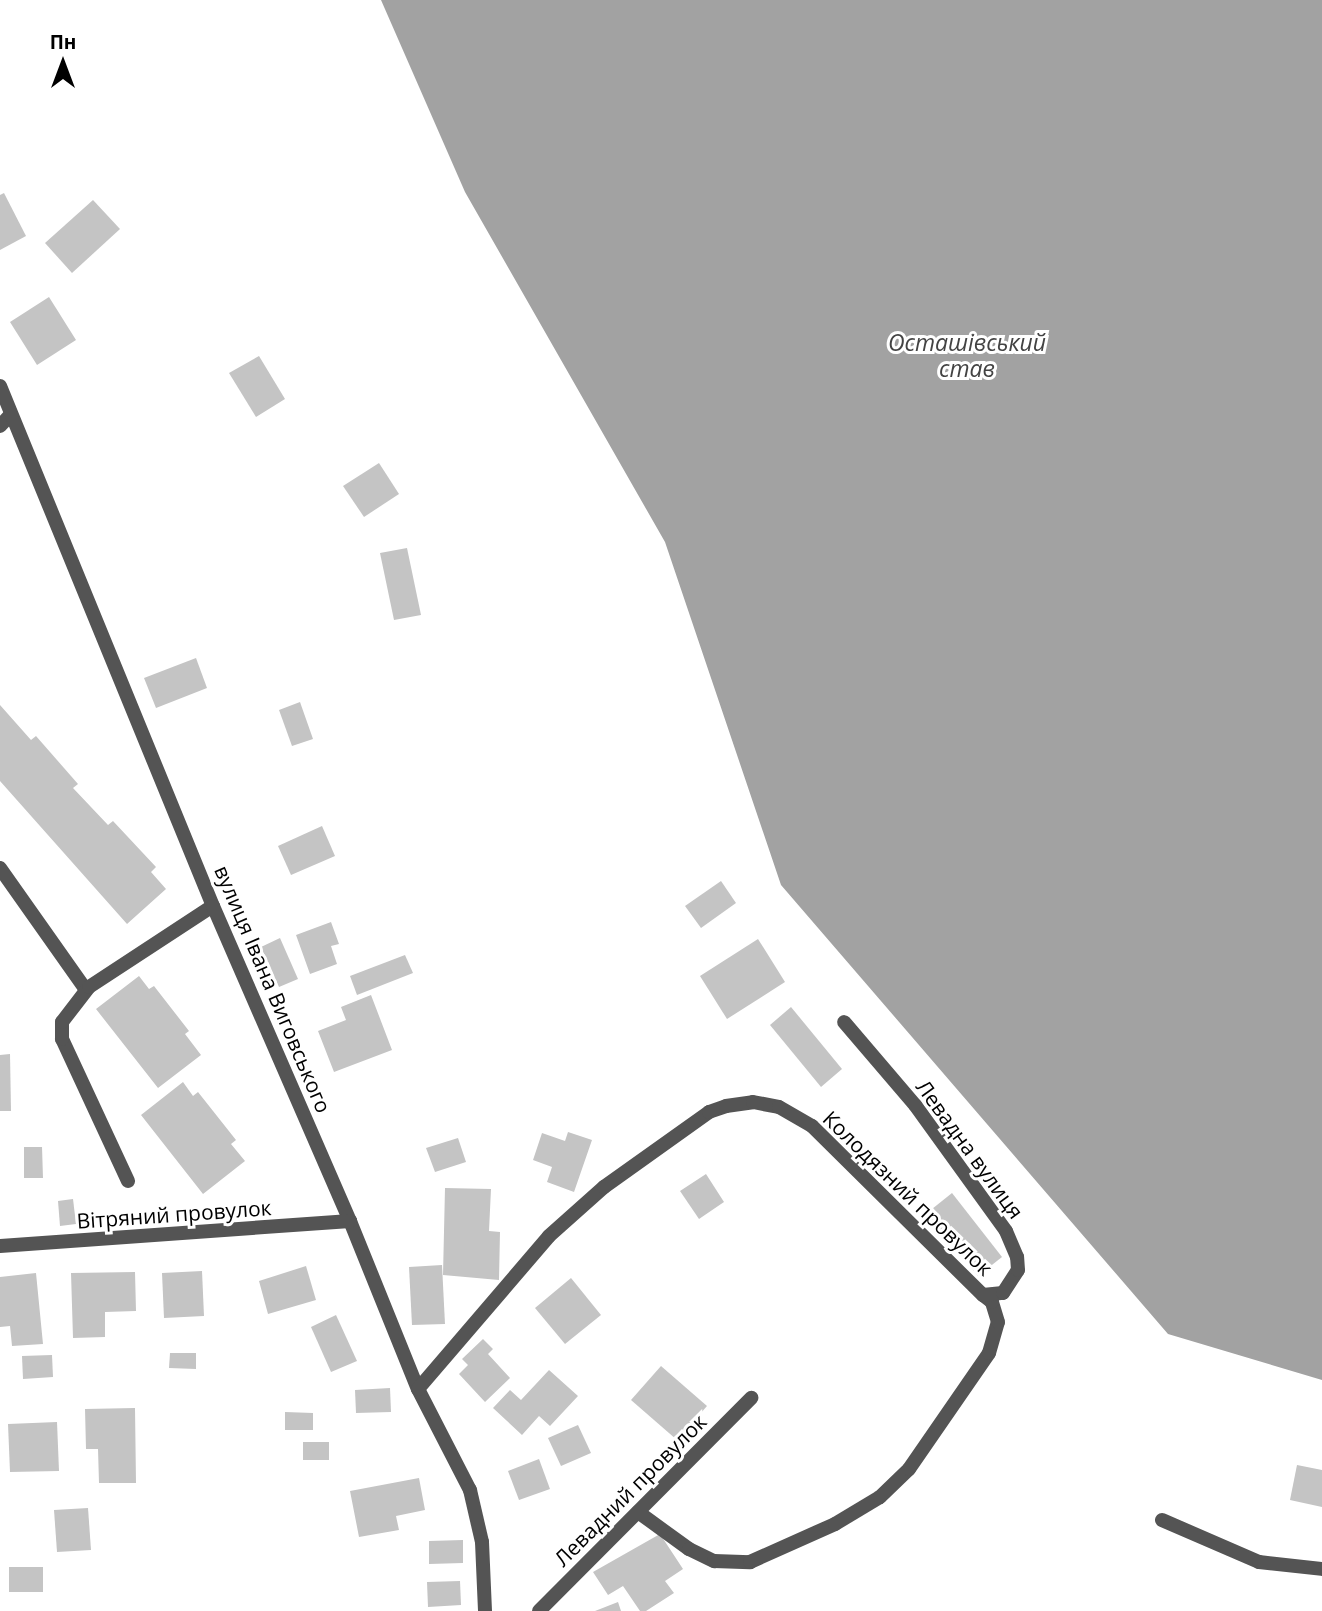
<!DOCTYPE html>
<meta charset="utf-8">
<style>
body{margin:0}
#map{position:relative;width:1322px;height:1611px;overflow:hidden;background:#fff;font-family:"Open Sans",sans-serif}
div>[style]{position:absolute}
[style*='--x']{left:calc(var(--x)*1px);top:calc(var(--y)*1px);width:calc(var(--w)*1px);rotate:calc(var(--a)*1deg)}
.water>*{inset:0;background:#a2a2a2}
.building>*{inset:0;background:#c4c4c4}
.service>*{height:14px;margin:-7px;padding:0 7px;transform-origin:7px;border-radius:7px;background:#545454}
.minor>*{height:14px;margin:-7px;padding:0 7px;transform-origin:7px;border-radius:7px;background:#545454}
span{translate:-50% -50%;white-space:nowrap;text-align:center;line-height:1.15;-webkit-text-stroke:6px #fff;paint-order:stroke}
.street-label{font-size:21px;color:#000}
.water-label{font-size:23px;color:#434343;font-style:italic}
.north{position:absolute;left:28px;top:28px;width:70px;height:70px;-webkit-text-stroke:5px #fff;paint-order:stroke;rotate:0deg;font-size:19px;font-weight:700;line-height:28px;text-align:center;color:#000}
.north::after{content:'';display:block;margin:auto;width:24px;height:32px;background:#000;clip-path:polygon(50% 0,100% 100%,50% 72%,0 100%)}
</style>
<div id="map">
<div class="water">
<i style="clip-path:polygon(381px 0,1322px 0,1322px 1380px,1168px 1334px,781px 885px,665px 542px,465px 192px)"></i>
</div>
<div class="building">
<i style="clip-path:polygon(4px 193px,26px 236px,0 250px,0 195px)"></i>
<i style="clip-path:polygon(93px 200px,120px 229px,72px 273px,45px 243px)"></i>
<i style="clip-path:polygon(49px 297px,76px 340px,37px 365px,10px 322px)"></i>
<i style="clip-path:polygon(259px 356px,285px 399px,256px 417px,229px 373px)"></i>
<i style="clip-path:polygon(379px 463px,399px 494px,364px 517px,343px 486px)"></i>
<i style="clip-path:polygon(407px 548px,421px 615px,394px 620px,380px 553px)"></i>
<i style="clip-path:polygon(196px 658px,207px 688px,156px 708px,144px 678px)"></i>
<i style="clip-path:polygon(300px 702px,313px 739px,292px 746px,279px 710px)"></i>
<i style="clip-path:polygon(0 705px,31px 740px,36px 736px,78px 784px,73px 788px,108px 825px,113px 821px,156px 867px,151px 872px,166px 889px,127px 924px,0 781px)"></i>
<i style="clip-path:polygon(322px 826px,335px 856px,291px 875px,278px 846px)"></i>
<i style="clip-path:polygon(721px 881px,736px 903px,701px 928px,685px 906px)"></i>
<i style="clip-path:polygon(331px 922px,339px 944px,331px 946px,337px 964px,310px 974px,296px 935px)"></i>
<i style="clip-path:polygon(280px 938px,298px 979px,279px 987px,261px 947px)"></i>
<i style="clip-path:polygon(758px 939px,785px 982px,727px 1019px,700px 976px)"></i>
<i style="clip-path:polygon(405px 955px,413px 973px,357px 995px,350px 976px)"></i>
<i style="clip-path:polygon(139px 976px,149px 989px,154px 986px,189px 1031px,185px 1034px,201px 1055px,158px 1088px,96px 1009px)"></i>
<i style="clip-path:polygon(371px 995px,392px 1050px,334px 1072px,318px 1031px,346px 1020px,341px 1007px)"></i>
<i style="clip-path:polygon(791px 1007px,842px 1069px,821px 1087px,770px 1025px)"></i>
<i style="clip-path:polygon(10px 1054px,11px 1111px,0 1111px,0 1055px)"></i>
<i style="clip-path:polygon(183px 1082px,193px 1096px,198px 1092px,236px 1140px,231px 1144px,245px 1161px,203px 1194px,141px 1115px)"></i>
<i style="clip-path:polygon(568px 1132px,592px 1140px,574px 1192px,547px 1182px,552px 1167px,533px 1160px,542px 1133px,565px 1141px)"></i>
<i style="clip-path:polygon(458px 1138px,466px 1162px,435px 1172px,426px 1148px)"></i>
<i style="clip-path:polygon(24px 1147px,42px 1147px,43px 1178px,24px 1178px)"></i>
<i style="clip-path:polygon(706px 1174px,724px 1202px,699px 1219px,680px 1191px)"></i>
<i style="clip-path:polygon(445px 1188px,491px 1189px,489px 1231px,500px 1232px,499px 1280px,443px 1275px)"></i>
<i style="clip-path:polygon(952px 1193px,1002px 1257px,978px 1276px,927px 1213px)"></i>
<i style="clip-path:polygon(73px 1199px,76px 1224px,60px 1226px,58px 1201px)"></i>
<i style="clip-path:polygon(442px 1265px,445px 1324px,412px 1325px,409px 1267px)"></i>
<i style="clip-path:polygon(306px 1266px,316px 1300px,268px 1314px,259px 1281px)"></i>
<i style="clip-path:polygon(202px 1271px,204px 1316px,164px 1318px,162px 1273px)"></i>
<i style="clip-path:polygon(135px 1272px,136px 1311px,105px 1312px,105px 1337px,73px 1338px,71px 1273px)"></i>
<i style="clip-path:polygon(36px 1273px,43px 1344px,12px 1346px,10px 1326px,0 1327px,0 1277px)"></i>
<i style="clip-path:polygon(571px 1278px,601px 1315px,565px 1344px,535px 1308px)"></i>
<i style="clip-path:polygon(336px 1315px,357px 1361px,331px 1372px,311px 1327px)"></i>
<i style="clip-path:polygon(483px 1339px,493px 1349px,488px 1354px,510px 1378px,485px 1402px,459px 1374px,468px 1365px,462px 1359px)"></i>
<i style="clip-path:polygon(170px 1353px,196px 1353px,196px 1369px,169px 1368px)"></i>
<i style="clip-path:polygon(52px 1355px,53px 1377px,23px 1379px,22px 1356px)"></i>
<i style="clip-path:polygon(661px 1366px,707px 1406px,677px 1440px,631px 1400px)"></i>
<i style="clip-path:polygon(549px 1370px,578px 1396px,550px 1426px,539px 1416px,522px 1435px,493px 1408px,510px 1390px,521px 1400px)"></i>
<i style="clip-path:polygon(390px 1388px,391px 1412px,356px 1413px,355px 1390px)"></i>
<i style="clip-path:polygon(135px 1408px,136px 1483px,99px 1483px,98px 1449px,86px 1449px,85px 1409px)"></i>
<i style="clip-path:polygon(285px 1412px,313px 1413px,313px 1430px,285px 1430px)"></i>
<i style="clip-path:polygon(57px 1422px,59px 1471px,10px 1472px,8px 1424px)"></i>
<i style="clip-path:polygon(578px 1425px,591px 1453px,561px 1466px,548px 1438px)"></i>
<i style="clip-path:polygon(303px 1442px,329px 1442px,329px 1460px,303px 1460px)"></i>
<i style="clip-path:polygon(539px 1459px,550px 1489px,519px 1500px,508px 1471px)"></i>
<i style="clip-path:polygon(1297px 1465px,1322px 1470px,1322px 1507px,1290px 1500px)"></i>
<i style="clip-path:polygon(419px 1478px,425px 1510px,396px 1516px,399px 1530px,359px 1537px,350px 1491px)"></i>
<i style="clip-path:polygon(88px 1508px,91px 1550px,57px 1552px,54px 1510px)"></i>
<i style="clip-path:polygon(660px 1534px,683px 1569px,665px 1581px,674px 1593px,646px 1611px,640px 1611px,623px 1586px,608px 1595px,593px 1572px)"></i>
<i style="clip-path:polygon(463px 1540px,463px 1563px,429px 1564px,429px 1541px)"></i>
<i style="clip-path:polygon(9px 1567px,43px 1567px,43px 1592px,9px 1592px)"></i>
<i style="clip-path:polygon(460px 1581px,461px 1605px,428px 1607px,427px 1582px)"></i>
<i style="clip-path:polygon(618px 1602px,621px 1611px,595px 1611px)"></i>
</div>
<div class="service">
<i style="--x:0;--y:426;--w:16;--a:-47"></i>
<i style="--x:0;--y:868;--w:149;--a:54.8"></i>
<i style="--x:128;--y:1181;--w:157;--a:-114.9"></i>
<i style="--x:62;--y:1039;--w:17;--a:-90"></i>
<i style="--x:62;--y:1022;--w:44;--a:-52.4"></i>
<i style="--x:89;--y:987;--w:148;--a:-33.2"></i>
<i style="--x:638;--y:1512;--w:63;--a:36"></i>
<i style="--x:689;--y:1549;--w:28;--a:26"></i>
<i style="--x:714;--y:1561;--w:36;--a:2"></i>
<i style="--x:750;--y:1562;--w:93;--a:-24.1"></i>
<i style="--x:835;--y:1524;--w:52;--a:-31"></i>
<i style="--x:880;--y:1497;--w:40;--a:-44"></i>
<i style="--x:909;--y:1469;--w:141;--a:-55.4"></i>
<i style="--x:989;--y:1353;--w:32;--a:-74"></i>
<i style="--x:998;--y:1322;--w:21;--a:-107"></i>
<i style="--x:992;--y:1302;--w:11;--a:-142"></i>
<i style="--x:1162;--y:1520;--w:106;--a:23.4"></i>
<i style="--x:1259;--y:1562;--w:63;--a:6.3"></i>
</div>
<div class="minor">
<i style="--x:0;--y:386;--w:562;--a:67.73"></i>
<i style="--x:213;--y:906;--w:344;--a:66.5"></i>
<i style="--x:350;--y:1221;--w:181;--a:68"></i>
<i style="--x:418;--y:1389;--w:114;--a:62.8"></i>
<i style="--x:470;--y:1490;--w:53;--a:77"></i>
<i style="--x:482;--y:1542;--w:69;--a:87.5"></i>
<i style="--x:0;--y:1246;--w:351;--a:-4.1"></i>
<i style="--x:418;--y:1389;--w:201;--a:-49.4"></i>
<i style="--x:549;--y:1236;--w:74;--a:-41.7"></i>
<i style="--x:604;--y:1187;--w:129;--a:-35.5"></i>
<i style="--x:709;--y:1112;--w:18;--a:-19"></i>
<i style="--x:726;--y:1106;--w:27;--a:-8"></i>
<i style="--x:753;--y:1102;--w:26;--a:11"></i>
<i style="--x:779;--y:1107;--w:38;--a:30"></i>
<i style="--x:812;--y:1126;--w:240;--a:44.7"></i>
<i style="--x:983;--y:1295;--w:20;--a:-6"></i>
<i style="--x:1003;--y:1293;--w:27;--a:-57"></i>
<i style="--x:1018;--y:1270;--w:13;--a:-94"></i>
<i style="--x:1017;--y:1257;--w:28;--a:-113"></i>
<i style="--x:1006;--y:1231;--w:155;--a:-125.8"></i>
<i style="--x:915;--y:1105;--w:109;--a:-130.5"></i>
<i style="--x:539;--y:1611;--w:301;--a:-45.1"></i>
</div>
<div class="street-label">
<span style="left:273px;top:989px;rotate:67deg">вулиця Івана Виговського</span>
<span style="left:970px;top:1149px;rotate:54deg">Левадна вулиця</span>
<span style="left:908px;top:1193px;rotate:44deg">Колодязний провулок</span>
<span style="left:174px;top:1214px;rotate:-4deg">Вітряний провулок</span>
<span style="left:630px;top:1490px;rotate:-45deg">Левадний провулок</span>
</div>
<div class="water-label">
<span style="left:967px;top:355px">Осташівський<br>став</span>
</div>
<div class="north">Пн</div>
</div>
